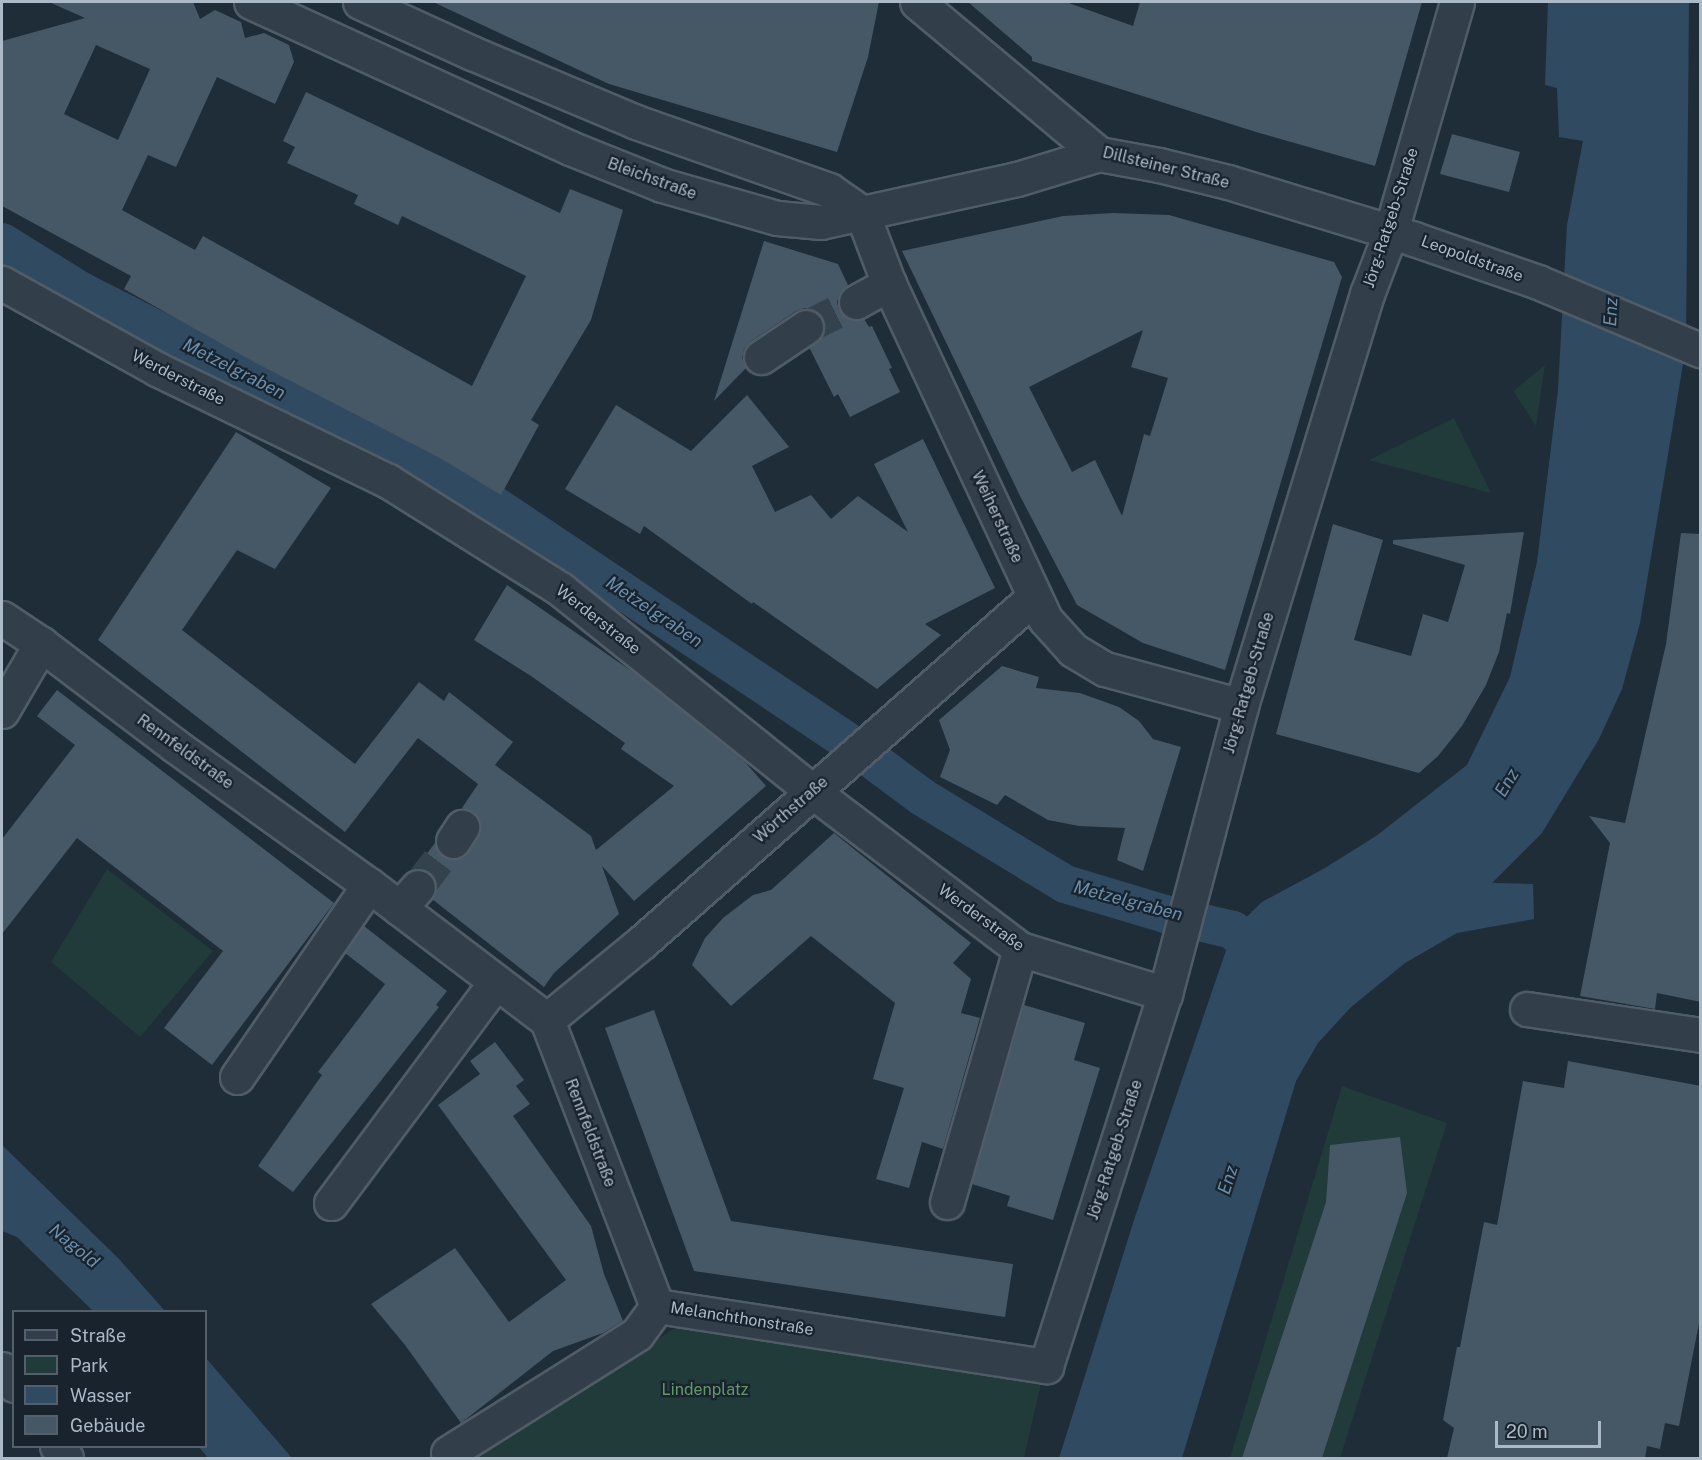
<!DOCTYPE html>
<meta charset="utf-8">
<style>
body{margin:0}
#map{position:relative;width:1702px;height:1460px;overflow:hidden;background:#1f2d39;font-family:"Public Sans",sans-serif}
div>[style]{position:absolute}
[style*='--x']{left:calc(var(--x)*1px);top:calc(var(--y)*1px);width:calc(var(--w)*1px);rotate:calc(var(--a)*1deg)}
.green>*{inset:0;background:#213a3a}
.water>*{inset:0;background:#304b61}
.canal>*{height:38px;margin:-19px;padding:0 19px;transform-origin:19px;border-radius:19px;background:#304b61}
.building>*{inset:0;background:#465765}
.minor-tunnel>*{height:33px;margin-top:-16.5px;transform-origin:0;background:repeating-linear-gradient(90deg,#34424e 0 33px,transparent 0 49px)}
.roads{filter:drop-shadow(2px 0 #505c67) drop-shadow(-2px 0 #505c67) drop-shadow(0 2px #505c67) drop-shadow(0 -2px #505c67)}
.minor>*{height:33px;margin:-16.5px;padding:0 16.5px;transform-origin:16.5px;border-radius:16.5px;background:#323e49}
span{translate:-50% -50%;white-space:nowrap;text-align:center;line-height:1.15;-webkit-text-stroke:4.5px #18232d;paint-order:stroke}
.street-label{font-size:16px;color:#acb9c6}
.park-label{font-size:16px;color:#639869}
.water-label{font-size:18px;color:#6a8eac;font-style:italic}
.frame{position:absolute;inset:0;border:3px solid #acb9c6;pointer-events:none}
.legend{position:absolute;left:12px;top:1310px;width:195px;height:138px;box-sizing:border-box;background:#18232d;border:2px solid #535f6a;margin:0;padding:8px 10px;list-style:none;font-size:18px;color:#acb9c6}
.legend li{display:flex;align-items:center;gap:12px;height:30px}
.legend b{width:30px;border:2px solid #535f6a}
.scale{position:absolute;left:1495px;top:1421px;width:106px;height:27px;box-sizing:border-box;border:3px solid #acb9c6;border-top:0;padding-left:8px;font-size:18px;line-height:21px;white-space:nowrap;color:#acb9c6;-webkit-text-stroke:4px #18232d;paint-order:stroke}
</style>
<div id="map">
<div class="green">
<i style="clip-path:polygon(1545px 365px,1536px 426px,1513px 391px)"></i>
<i style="clip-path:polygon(1454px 418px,1491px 493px,1369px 460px)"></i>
<i style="clip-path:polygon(107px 869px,213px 951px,140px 1037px,51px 962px)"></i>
<i style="clip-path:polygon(1342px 1086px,1447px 1123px,1340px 1458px,1230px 1458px)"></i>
<i style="clip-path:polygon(689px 1319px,1044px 1370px,1024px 1458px,473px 1458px)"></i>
</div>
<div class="water">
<i style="clip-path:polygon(1548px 2px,1689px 2px,1686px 346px,1640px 623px,1622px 689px,1599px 739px,1542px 833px,1492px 883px,1533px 884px,1534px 919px,1457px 933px,1405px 963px,1351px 1007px,1318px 1043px,1296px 1081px,1182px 1458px,1059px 1458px,1135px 1217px,1233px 930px,1262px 902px,1325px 868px,1376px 836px,1467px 765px,1510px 677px,1537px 562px,1558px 390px,1567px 225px,1583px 141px,1559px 137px,1557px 88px,1545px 85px)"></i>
<i style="clip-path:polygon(2px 1145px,119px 1259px,165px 1311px,93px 1311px,17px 1237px,2px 1231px)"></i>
<i style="clip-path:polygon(206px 1358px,217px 1371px,292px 1458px,208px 1458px,199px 1447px,206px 1446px)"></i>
</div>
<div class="canal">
<i style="--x:2;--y:242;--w:93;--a:31.8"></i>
<i style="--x:81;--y:291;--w:432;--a:26.9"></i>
<i style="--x:466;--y:486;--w:455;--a:33.8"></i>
<i style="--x:844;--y:739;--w:97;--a:36.6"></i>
<i style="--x:922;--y:797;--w:167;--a:31.3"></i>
<i style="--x:1065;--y:884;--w:104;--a:16.7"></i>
<i style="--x:1165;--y:914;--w:70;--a:13.2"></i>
<i style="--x:1233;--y:930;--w:50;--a:46.6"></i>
</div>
<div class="building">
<i style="clip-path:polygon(evenodd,49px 2px,193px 2px,200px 19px,215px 10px,241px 22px,245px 38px,264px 33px,289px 45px,294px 62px,275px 104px,217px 77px,176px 167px,148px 155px,122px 210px,195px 250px,203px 236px,472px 386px,526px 276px,402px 216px,398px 225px,354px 204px,358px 195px,287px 163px,295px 147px,283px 141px,306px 92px,560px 213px,570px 189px,623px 210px,591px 320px,531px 420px,539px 425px,501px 495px,440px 458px,254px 362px,124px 289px,131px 276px,2px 206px,2px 41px,85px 18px,49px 2px,96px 45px,150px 69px,118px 140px,64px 114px,96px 45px)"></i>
<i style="clip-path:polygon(433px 2px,879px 2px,868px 57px,837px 152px,609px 84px)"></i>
<i style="clip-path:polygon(968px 2px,1066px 2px,1133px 26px,1140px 2px,1422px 2px,1375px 166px,1256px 132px,1032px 61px,1032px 57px)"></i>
<i style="clip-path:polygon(1452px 134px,1520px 152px,1509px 192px,1440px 174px)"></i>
<i style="clip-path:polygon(evenodd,1113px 213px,1169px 215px,1334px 262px,1342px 277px,1225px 670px,1143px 643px,1077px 605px,1020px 496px,902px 251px,1063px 216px,1113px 213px,1143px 330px,1131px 367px,1168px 378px,1150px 436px,1144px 434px,1122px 516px,1095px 460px,1072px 472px,1029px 387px,1143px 330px)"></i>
<i style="clip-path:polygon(764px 241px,838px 264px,848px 285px,840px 293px,837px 302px,839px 310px,847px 318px,856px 321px,864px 319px,869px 327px,872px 326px,892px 368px,889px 369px,900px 392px,850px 417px,838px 394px,834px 397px,809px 347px,823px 335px,825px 326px,822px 317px,815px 311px,805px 308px,796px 311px,750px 342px,744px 349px,742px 358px,746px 368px,714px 401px)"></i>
<i style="clip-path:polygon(747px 395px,789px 447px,752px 466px,775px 512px,811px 495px,831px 519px,858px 496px,908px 532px,874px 464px,923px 439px,995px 588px,925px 624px,941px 635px,877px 689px,753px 602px,752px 604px,644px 526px,640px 534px,565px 489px,616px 405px,691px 451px)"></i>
<i style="clip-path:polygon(236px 432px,331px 488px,275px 569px,237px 550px,182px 630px,355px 764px,419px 682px,444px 701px,449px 692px,513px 742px,495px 765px,591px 836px,596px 850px,674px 786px,621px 749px,625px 743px,531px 676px,474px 640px,507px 585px,643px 679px,745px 762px,766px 786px,634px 901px,602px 866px,619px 914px,554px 973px,544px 987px,432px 899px,436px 890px,436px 881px,430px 873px,415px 869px,435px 843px,442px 856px,452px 860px,461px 858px,469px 851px,481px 827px,478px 818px,473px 812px,462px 808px,478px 784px,418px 738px,345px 832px,98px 640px)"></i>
<i style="clip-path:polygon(1333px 524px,1383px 540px,1354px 640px,1411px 656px,1423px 614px,1448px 622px,1465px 565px,1393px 544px,1393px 540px,1524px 532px,1510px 614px,1507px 613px,1499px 652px,1486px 685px,1462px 726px,1438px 756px,1419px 773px,1276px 734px)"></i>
<i style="clip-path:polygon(1681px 533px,1701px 534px,1701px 1002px,1657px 993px,1655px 1009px,1580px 996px,1610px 843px,1589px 816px,1625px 823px,1666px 644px)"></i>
<i style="clip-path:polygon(1002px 666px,1039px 677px,1036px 688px,1080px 693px,1119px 707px,1139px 721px,1153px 739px,1181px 747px,1143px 871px,1117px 860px,1125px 828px,1079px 826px,1048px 820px,1005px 795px,997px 805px,940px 777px,950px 750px,939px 720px)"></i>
<i style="clip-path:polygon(57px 690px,334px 903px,212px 1065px,164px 1028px,223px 951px,77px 838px,2px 934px,2px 839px,75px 745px,37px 716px)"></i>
<i style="clip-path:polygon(834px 833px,971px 943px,953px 963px,971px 979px,961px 1013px,980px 1018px,943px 1149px,922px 1142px,909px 1188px,876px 1179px,904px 1088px,873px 1079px,895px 1003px,811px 936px,731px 1006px,692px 965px,705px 938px,723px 918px,753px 895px,771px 890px)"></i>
<i style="clip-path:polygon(364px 926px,447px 991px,436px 1005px,439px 1007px,293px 1192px,258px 1166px,322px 1075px,318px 1072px,385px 984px,345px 953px)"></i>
<i style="clip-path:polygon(1024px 1005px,1085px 1023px,1074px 1060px,1100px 1068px,1053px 1220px,1007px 1206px,1010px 1196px,972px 1184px)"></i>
<i style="clip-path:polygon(654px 1010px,731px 1221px,1013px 1264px,1005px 1317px,694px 1271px,605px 1028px)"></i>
<i style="clip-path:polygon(495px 1042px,524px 1080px,516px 1086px,530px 1104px,513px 1116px,591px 1226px,604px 1274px,623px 1321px,603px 1333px,553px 1351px,461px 1423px,405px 1345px,371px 1304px,455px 1248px,509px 1322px,566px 1280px,438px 1105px,480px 1074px,470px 1061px)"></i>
<i style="clip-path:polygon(1568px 1061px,1701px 1086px,1701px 1313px,1679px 1426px,1665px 1423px,1660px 1449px,1647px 1446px,1645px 1458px,1447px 1458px,1454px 1428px,1443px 1420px,1457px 1347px,1460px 1347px,1484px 1222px,1497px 1225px,1523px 1081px,1564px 1088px)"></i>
<i style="clip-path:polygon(1400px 1137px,1407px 1193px,1322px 1458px,1242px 1458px,1326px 1202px,1330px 1145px)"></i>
</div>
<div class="minor-tunnel">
<i style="--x:806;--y:327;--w:56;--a:-26.6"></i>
<i style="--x:418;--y:887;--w:58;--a:-52.7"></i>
</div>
<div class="roads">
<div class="minor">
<i style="--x:251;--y:2;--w:351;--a:24.6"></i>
<i style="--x:570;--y:148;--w:99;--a:21.9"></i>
<i style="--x:662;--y:185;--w:120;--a:16"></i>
<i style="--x:777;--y:218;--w:44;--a:5.2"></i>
<i style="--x:821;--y:222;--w:201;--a:-12.4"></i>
<i style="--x:1017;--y:179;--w:86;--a:-17"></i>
<i style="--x:360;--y:2;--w:123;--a:24.5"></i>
<i style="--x:472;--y:53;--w:178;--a:22.8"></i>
<i style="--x:636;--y:122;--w:205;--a:19.4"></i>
<i style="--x:829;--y:190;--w:40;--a:34.9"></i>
<i style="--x:917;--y:2;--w:237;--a:39.9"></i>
<i style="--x:1099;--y:154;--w:61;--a:10.4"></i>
<i style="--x:1159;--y:165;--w:71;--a:13.8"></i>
<i style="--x:1228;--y:182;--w:195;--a:17"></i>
<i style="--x:1414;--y:239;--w:131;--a:19.1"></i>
<i style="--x:1538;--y:282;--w:176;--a:22.8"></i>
<i style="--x:862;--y:213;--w:76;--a:69.2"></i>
<i style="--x:889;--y:284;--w:370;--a:65"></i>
<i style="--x:1045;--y:619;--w:42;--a:47.9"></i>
<i style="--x:1073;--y:650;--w:37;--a:31"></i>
<i style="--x:1105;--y:669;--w:141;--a:15.2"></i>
<i style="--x:2;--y:283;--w:177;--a:29"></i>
<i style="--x:157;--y:369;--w:257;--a:25.9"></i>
<i style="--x:388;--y:481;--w:203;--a:32.1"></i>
<i style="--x:560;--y:589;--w:323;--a:38.7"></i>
<i style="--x:812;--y:791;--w:261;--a:37.2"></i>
<i style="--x:1020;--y:949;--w:152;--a:17.2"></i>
<i style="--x:856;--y:302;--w:38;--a:-29"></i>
<i style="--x:761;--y:357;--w:54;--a:-33.7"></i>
<i style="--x:2;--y:618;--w:47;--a:33.7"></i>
<i style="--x:41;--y:644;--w:167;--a:37.2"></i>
<i style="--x:174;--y:745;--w:240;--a:35.7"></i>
<i style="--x:369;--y:885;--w:223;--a:37.2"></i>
<i style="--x:547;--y:1020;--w:306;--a:69"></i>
<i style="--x:2;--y:711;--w:78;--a:-59.8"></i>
<i style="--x:453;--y:841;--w:17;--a:-57"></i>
<i style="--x:399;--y:908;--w:28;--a:-48"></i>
<i style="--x:1527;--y:1009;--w:175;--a:8.5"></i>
<i style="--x:547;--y:1020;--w:123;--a:-39.4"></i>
<i style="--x:642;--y:942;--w:522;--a:-41.35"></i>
<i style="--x:237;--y:1077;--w:233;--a:-55.5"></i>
<i style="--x:947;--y:1202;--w:263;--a:-73.9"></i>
<i style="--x:331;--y:1203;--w:274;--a:-53.3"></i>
<i style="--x:657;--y:1306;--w:394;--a:8.8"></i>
<i style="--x:1046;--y:1366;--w:391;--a:-72.3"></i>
<i style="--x:1165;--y:994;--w:298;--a:-75.2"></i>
<i style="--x:1241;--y:706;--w:431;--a:-73"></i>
<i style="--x:1367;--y:294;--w:67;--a:-69.1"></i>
<i style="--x:1391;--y:231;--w:238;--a:-73.9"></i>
<i style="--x:2;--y:1369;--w:20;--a:53"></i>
<i style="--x:57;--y:1446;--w:15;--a:53"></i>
<i style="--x:448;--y:1453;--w:223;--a:-32.2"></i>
<i style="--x:637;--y:1334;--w:34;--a:-54"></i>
</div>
</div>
<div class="street-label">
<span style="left:1166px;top:168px;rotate:14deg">Dillsteiner Straße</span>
<span style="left:652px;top:179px;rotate:20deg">Bleichstraße</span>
<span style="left:1391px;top:218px;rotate:-72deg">Jörg-Ratgeb-Straße</span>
<span style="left:1472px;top:259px;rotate:20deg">Leopoldstraße</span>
<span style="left:178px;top:378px;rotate:27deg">Werderstraße</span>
<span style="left:997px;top:517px;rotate:65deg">Weiherstraße</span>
<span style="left:598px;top:620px;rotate:38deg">Werderstraße</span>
<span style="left:1249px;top:683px;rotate:-74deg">Jörg-Ratgeb-Straße</span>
<span style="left:185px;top:752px;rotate:36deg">Rennfeldstraße</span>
<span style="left:791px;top:810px;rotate:-41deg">Wörthstraße</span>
<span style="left:981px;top:918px;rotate:36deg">Werderstraße</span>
<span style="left:590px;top:1133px;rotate:69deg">Rennfeldstraße</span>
<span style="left:1115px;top:1150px;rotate:-72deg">Jörg-Ratgeb-Straße</span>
<span style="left:742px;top:1319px;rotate:9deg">Melanchthonstraße</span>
</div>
<div class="park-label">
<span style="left:705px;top:1390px">Lindenplatz</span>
</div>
<div class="water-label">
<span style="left:1611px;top:312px;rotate:-87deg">Enz</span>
<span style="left:234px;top:369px;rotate:27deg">Metzelgraben</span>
<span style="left:654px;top:612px;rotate:34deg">Metzelgraben</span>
<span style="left:1507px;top:783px;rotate:-59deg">Enz</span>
<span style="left:1128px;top:901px;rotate:15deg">Metzelgraben</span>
<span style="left:1228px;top:1180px;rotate:-72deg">Enz</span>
<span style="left:74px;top:1246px;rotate:39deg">Nagold</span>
</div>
<div class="frame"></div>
<ul class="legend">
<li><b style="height:8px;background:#323e49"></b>Straße</li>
<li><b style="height:16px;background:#213a3a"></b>Park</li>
<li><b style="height:16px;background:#304b61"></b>Wasser</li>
<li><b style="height:16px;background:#465765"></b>Gebäude</li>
</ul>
<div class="scale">20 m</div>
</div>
